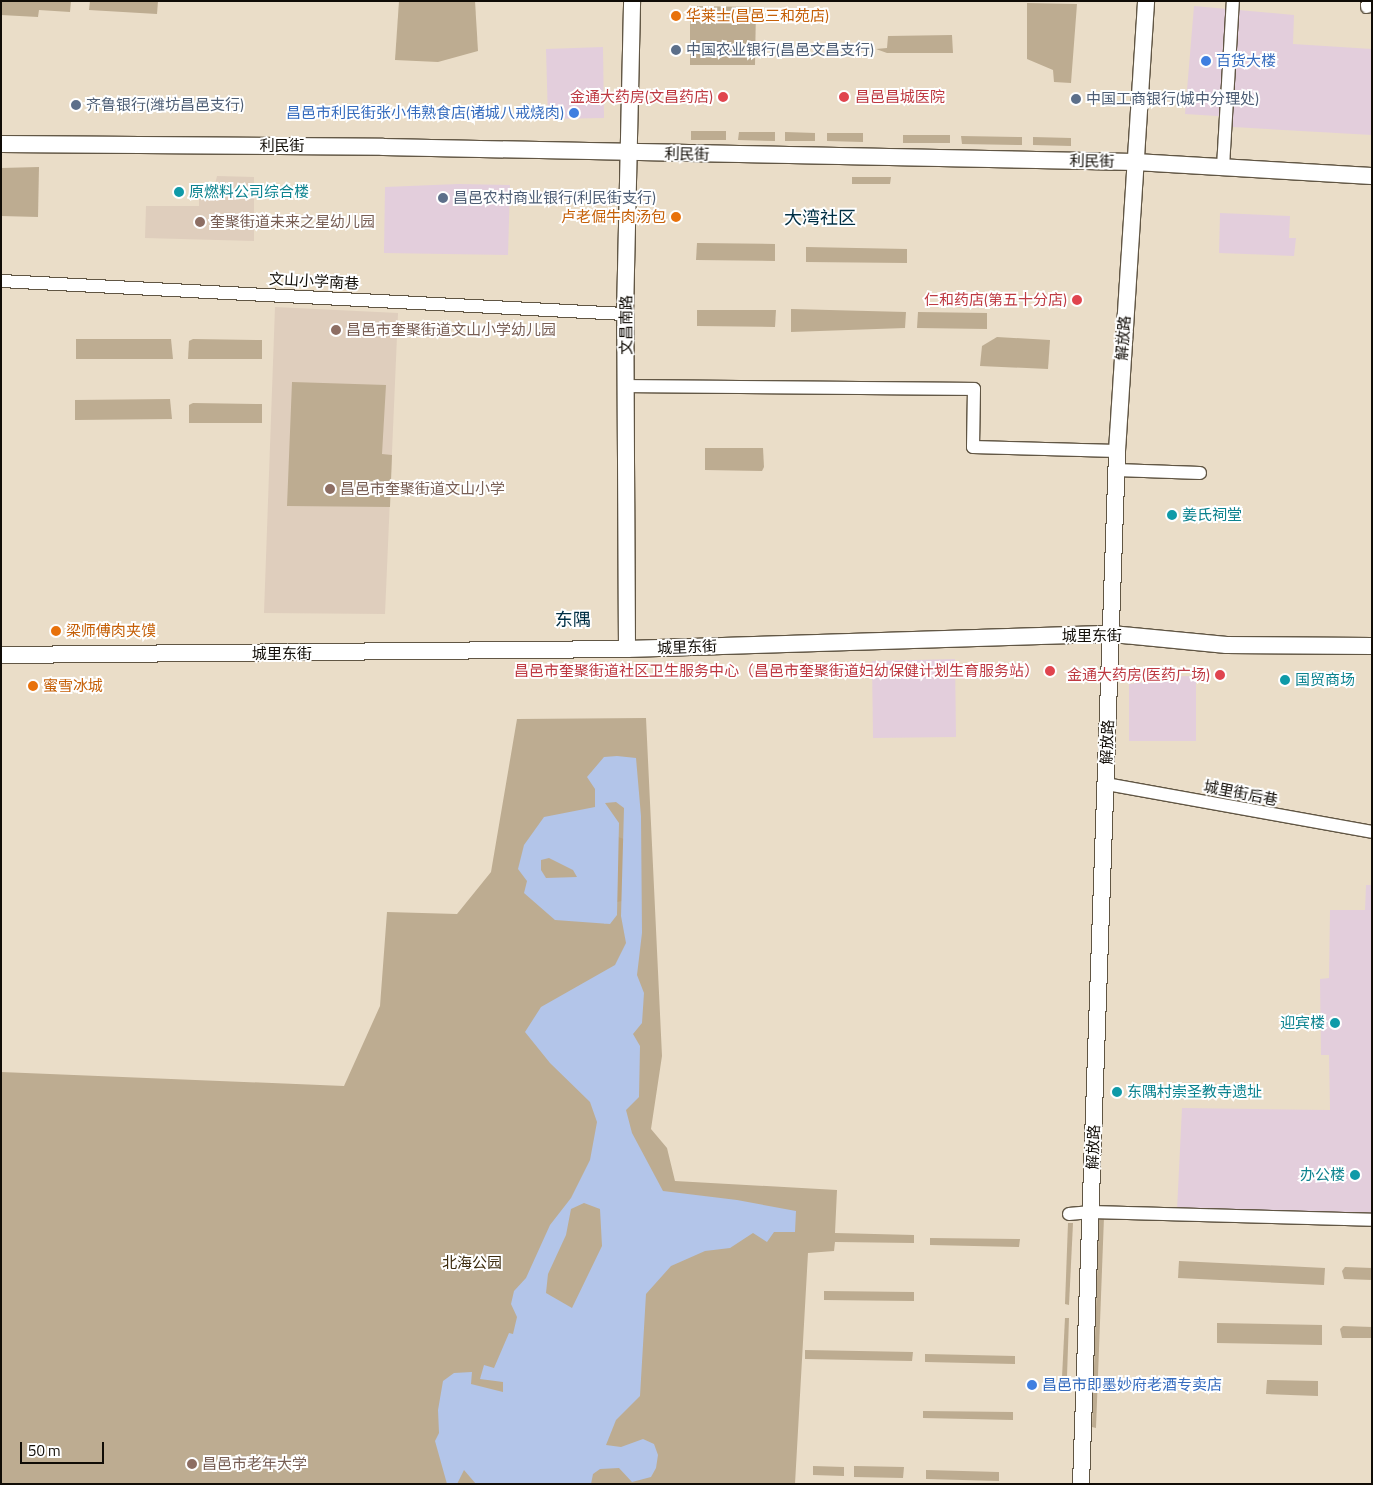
<!DOCTYPE html>
<meta charset="utf-8">
<style>
body{margin:0}
#map{position:relative;width:1373px;height:1485px;overflow:hidden;background:#eaddc8;font-family:"Titillium Web","Noto Sans SC",sans-serif}
div>[style]{position:absolute}
[style*='--x']{left:calc(var(--x)*1px);top:calc(var(--y)*1px);width:calc(var(--w)*1px);rotate:calc(var(--a)*1deg)}
.commercial>*{inset:0;background:#e3cedc}
.education>*{inset:0;background:#dfcebd}
.green>*{inset:0;background:#bdac91}
.forest>*{inset:0;background:#bba481}
.water>*{inset:0;background:#b3c5e9}
.roads{filter:drop-shadow(1px 0 #615644) drop-shadow(-1px 0 #615644) drop-shadow(0 1px #615644) drop-shadow(0 -1px #615644)}
.minor>*{height:12px;margin:-6px;padding:0 6px;transform-origin:6px;border-radius:6px;background:#fff}
.tertiary>*{height:16px;margin:-8px;padding:0 8px;transform-origin:8px;border-radius:8px;background:#fff}
.dots>*{width:14px;height:14px;translate:-50% -50%;box-sizing:border-box;border:2px solid #fff;border-radius:50%}
span{translate:-50% -50%;white-space:nowrap;text-align:center;line-height:1.15;-webkit-text-stroke:4px #fff;paint-order:stroke}
.food-label{font-size:15px;color:#c56008}
.left{translate:0 -50%;text-align:left}
.right{translate:-100% -50%;text-align:right}
.service-label{font-size:15px;color:#4e5e75}
.shop-label{font-size:15px;color:#366cbe}
.health-label{font-size:15px;color:#be3a42}
.street-label{font-size:15px;color:#100c06}
.culture-label{font-size:15px;color:#0d838f}
.education-label{font-size:15px;color:#785e54}
.park-label{font-size:15px;color:#3d2c0e}
.quarter-label{font-size:18px;color:#002f44}
.frame{position:absolute;inset:0;border:2px solid #100c06;pointer-events:none}
.scale{position:absolute;left:20px;top:1442px;width:84px;height:22px;box-sizing:border-box;border:2px solid #100c06;border-top:0;padding-left:6px;font-size:15px;line-height:18px;white-space:nowrap;color:#100c06;-webkit-text-stroke:4px #fff;paint-order:stroke}
</style>
<div id="map">
<div class="commercial">
<i style="clip-path:polygon(1194px 6px,1294px 15px,1293px 44px,1372px 49px,1372px 135px,1233px 127px,1233px 117px,1185px 114px)"></i>
<i style="clip-path:polygon(603px 47px,604px 118px,548px 119px,546px 49px)"></i>
<i style="clip-path:polygon(458px 184px,510px 185px,508px 255px,384px 253px,385px 187px)"></i>
<i style="clip-path:polygon(1220px 213px,1290px 216px,1289px 238px,1296px 238px,1294px 256px,1219px 253px)"></i>
<i style="clip-path:polygon(955px 659px,956px 737px,873px 738px,872px 661px)"></i>
<i style="clip-path:polygon(1196px 676px,1196px 741px,1129px 741px,1129px 684px,1144px 682px,1144px 677px)"></i>
<i style="clip-path:polygon(1366px 885px,1372px 885px,1372px 1215px,1177px 1210px,1182px 1108px,1330px 1110px,1329px 1055px,1321px 1055px,1320px 979px,1329px 978px,1330px 910px,1365px 910px)"></i>
</div>
<div class="education">
<i style="clip-path:polygon(217px 176px,254px 177px,254px 241px,145px 238px,146px 206px,199px 206px,199px 197px,212px 197px)"></i>
<i style="clip-path:polygon(275px 307px,398px 313px,385px 614px,264px 613px)"></i>
</div>
<div class="green">
<i style="clip-path:polygon(1px 1px,71px 1px,70px 12px,39px 10px,38px 17px,1px 15px)"></i>
<i style="clip-path:polygon(90px 1px,158px 1px,157px 14px,89px 10px)"></i>
<i style="clip-path:polygon(399px 1px,475px 1px,478px 51px,438px 62px,395px 60px)"></i>
<i style="clip-path:polygon(1027px 3px,1077px 4px,1071px 83px,1054px 82px,1053px 70px,1027px 59px)"></i>
<i style="clip-path:polygon(690px 6px,756px 7px,755px 65px,690px 65px)"></i>
<i style="clip-path:polygon(952px 35px,953px 53px,887px 53px,876px 49px,887px 48px,888px 36px)"></i>
<i style="clip-path:polygon(691px 131px,726px 131px,726px 140px,691px 140px)"></i>
<i style="clip-path:polygon(739px 132px,775px 132px,775px 141px,738px 140px)"></i>
<i style="clip-path:polygon(785px 132px,815px 133px,815px 141px,785px 141px)"></i>
<i style="clip-path:polygon(827px 133px,863px 133px,863px 142px,827px 141px)"></i>
<i style="clip-path:polygon(903px 135px,950px 135px,950px 143px,903px 143px)"></i>
<i style="clip-path:polygon(961px 136px,1022px 137px,1022px 145px,962px 144px)"></i>
<i style="clip-path:polygon(1033px 137px,1071px 138px,1071px 146px,1033px 145px)"></i>
<i style="clip-path:polygon(39px 167px,38px 217px,1px 216px,1px 168px)"></i>
<i style="clip-path:polygon(852px 177px,891px 177px,890px 184px,852px 184px)"></i>
<i style="clip-path:polygon(697px 243px,775px 244px,775px 261px,696px 260px)"></i>
<i style="clip-path:polygon(806px 247px,907px 249px,907px 263px,806px 262px)"></i>
<i style="clip-path:polygon(791px 309px,906px 312px,905px 328px,791px 332px)"></i>
<i style="clip-path:polygon(697px 310px,776px 310px,775px 327px,697px 326px)"></i>
<i style="clip-path:polygon(918px 312px,987px 313px,987px 329px,917px 328px)"></i>
<i style="clip-path:polygon(997px 337px,1050px 340px,1048px 369px,980px 366px,982px 346px)"></i>
<i style="clip-path:polygon(76px 339px,171px 339px,173px 359px,76px 359px)"></i>
<i style="clip-path:polygon(193px 339px,262px 340px,262px 359px,188px 359px,189px 341px)"></i>
<i style="clip-path:polygon(292px 382px,386px 385px,382px 454px,392px 455px,390px 507px,287px 506px)"></i>
<i style="clip-path:polygon(170px 399px,172px 419px,75px 420px,75px 400px)"></i>
<i style="clip-path:polygon(193px 403px,262px 404px,262px 423px,189px 423px,189px 405px)"></i>
<i style="clip-path:polygon(705px 448px,763px 448px,764px 467px,762px 471px,705px 470px)"></i>
<i style="clip-path:polygon(646px 718px,662px 1056px,651px 1129px,667px 1148px,675px 1181px,837px 1190px,835px 1233px,914px 1235px,914px 1243px,835px 1242px,834px 1251px,808px 1253px,795px 1484px,1px 1484px,1px 1072px,344px 1086px,380px 1006px,387px 912px,457px 914px,491px 872px,517px 719px)"></i>
<i style="clip-path:polygon(1104px 1217px,1096px 1428px,1092px 1427px,1099px 1219px)"></i>
<i style="clip-path:polygon(1068px 1223px,1073px 1223px,1069px 1305px,1065px 1304px)"></i>
<i style="clip-path:polygon(930px 1238px,1020px 1239px,1019px 1247px,930px 1245px)"></i>
<i style="clip-path:polygon(1179px 1261px,1325px 1268px,1324px 1285px,1178px 1278px)"></i>
<i style="clip-path:polygon(1345px 1267px,1372px 1268px,1372px 1280px,1344px 1279px,1342px 1271px)"></i>
<i style="clip-path:polygon(824px 1291px,914px 1292px,914px 1301px,824px 1300px)"></i>
<i style="clip-path:polygon(1065px 1318px,1069px 1318px,1067px 1376px,1062px 1377px)"></i>
<i style="clip-path:polygon(1217px 1323px,1322px 1325px,1322px 1345px,1217px 1343px)"></i>
<i style="clip-path:polygon(1343px 1326px,1372px 1327px,1372px 1338px,1342px 1338px,1340px 1329px)"></i>
<i style="clip-path:polygon(805px 1350px,913px 1352px,912px 1361px,805px 1359px)"></i>
<i style="clip-path:polygon(925px 1354px,1015px 1356px,1015px 1364px,925px 1362px)"></i>
<i style="clip-path:polygon(1267px 1380px,1318px 1381px,1318px 1396px,1266px 1394px)"></i>
<i style="clip-path:polygon(923px 1411px,1013px 1412px,1013px 1420px,923px 1418px)"></i>
<i style="clip-path:polygon(813px 1466px,844px 1467px,844px 1476px,813px 1475px)"></i>
<i style="clip-path:polygon(854px 1466px,904px 1467px,903px 1478px,854px 1477px)"></i>
<i style="clip-path:polygon(926px 1470px,999px 1472px,999px 1481px,926px 1479px)"></i>
</div>
<div class="forest">
<i style="clip-path:polygon(618px 837px,624px 839px,622px 901px,617px 902px)"></i>
</div>
<div class="water">
<i style="clip-path:polygon(evenodd,617px 756px,636px 758px,641px 816px,642px 933px,637px 975px,644px 993px,642px 1023px,633px 1034px,640px 1046px,639px 1097px,626px 1110px,632px 1133px,663px 1191px,737px 1200px,796px 1211px,795px 1232px,774px 1232px,767px 1242px,753px 1233px,730px 1248px,705px 1251px,671px 1266px,646px 1294px,640px 1396px,616px 1420px,606px 1445px,621px 1447px,643px 1439px,654px 1444px,658px 1455px,656px 1468px,651px 1477px,632px 1482px,619px 1468px,600px 1469px,593px 1474px,591px 1484px,476px 1484px,464px 1470px,457px 1484px,447px 1484px,435px 1441px,439px 1433px,438px 1410px,443px 1381px,454px 1373px,472px 1372px,471px 1384px,503px 1392px,503px 1382px,480px 1379px,484px 1365px,494px 1368px,509px 1333px,513px 1334px,517px 1317px,511px 1304px,514px 1291px,526px 1278px,550px 1225px,571px 1198px,590px 1160px,597px 1122px,590px 1102px,550px 1063px,525px 1032px,541px 1007px,615px 965px,626px 943px,621px 916px,624px 808px,616px 802px,605px 803px,619px 823px,617px 915px,610px 924px,555px 920px,524px 893px,527px 881px,518px 869px,524px 845px,544px 817px,595px 807px,595px 789px,587px 777px,604px 757px,617px 756px,549px 858px,573px 870px,577px 877px,546px 878px,541px 870px,541px 860px,549px 858px,617px 756px,584px 1203px,600px 1209px,602px 1246px,572px 1308px,546px 1293px,548px 1274px,566px 1235px,571px 1209px,584px 1203px)"></i>
</div>
<div class="roads">
<div class="minor">
<i style="--x:1367;--y:7;--w:6;--a:-81"></i>
<i style="--x:1223;--y:167;--w:166;--a:-86.6"></i>
<i style="--x:1;--y:281;--w:625;--a:3.03"></i>
<i style="--x:626;--y:386;--w:348;--a:0.5"></i>
<i style="--x:974;--y:389;--w:58;--a:91"></i>
<i style="--x:973;--y:447;--w:144;--a:1.6"></i>
<i style="--x:1116;--y:470;--w:84;--a:2"></i>
<i style="--x:1106;--y:784;--w:270;--a:10.2"></i>
<i style="--x:1069;--y:1214;--w:22;--a:-5"></i>
<i style="--x:1091;--y:1212;--w:281;--a:1.6"></i>
</div>
<div class="tertiary">
<i style="--x:1;--y:144;--w:382;--a:0.4"></i>
<i style="--x:383;--y:147;--w:752;--a:1.14"></i>
<i style="--x:1135;--y:162;--w:237;--a:3.4"></i>
<i style="--x:627;--y:649;--w:335;--a:-90.3"></i>
<i style="--x:625;--y:314;--w:313;--a:-88.7"></i>
<i style="--x:1;--y:655;--w:626;--a:-0.55"></i>
<i style="--x:627;--y:649;--w:485;--a:-1.8"></i>
<i style="--x:1112;--y:634;--w:115;--a:5.5"></i>
<i style="--x:1226;--y:645;--w:146;--a:0.4"></i>
<i style="--x:1081;--y:1484;--w:1034;--a:-88"></i>
<i style="--x:1117;--y:451;--w:451;--a:-86.3"></i>
</div>
</div>
<div class="dots">
<i style="left:676px;top:16px;background:#e8710a"></i>
<i style="left:676px;top:50px;background:#5c6f8a"></i>
<i style="left:1206px;top:61px;background:#3f7fe0"></i>
<i style="left:723px;top:97px;background:#e0444e"></i>
<i style="left:844px;top:97px;background:#e0444e"></i>
<i style="left:1076px;top:99px;background:#5c6f8a"></i>
<i style="left:76px;top:105px;background:#5c6f8a"></i>
<i style="left:574px;top:113px;background:#3f7fe0"></i>
<i style="left:179px;top:192px;background:#0f9aa8"></i>
<i style="left:443px;top:198px;background:#5c6f8a"></i>
<i style="left:676px;top:217px;background:#e8710a"></i>
<i style="left:200px;top:222px;background:#8d6e63"></i>
<i style="left:1077px;top:300px;background:#e0444e"></i>
<i style="left:336px;top:330px;background:#8d6e63"></i>
<i style="left:330px;top:489px;background:#8d6e63"></i>
<i style="left:1172px;top:515px;background:#0f9aa8"></i>
<i style="left:56px;top:631px;background:#e8710a"></i>
<i style="left:1050px;top:671px;background:#e0444e"></i>
<i style="left:1220px;top:675px;background:#e0444e"></i>
<i style="left:1285px;top:680px;background:#0f9aa8"></i>
<i style="left:33px;top:686px;background:#e8710a"></i>
<i style="left:1335px;top:1023px;background:#0f9aa8"></i>
<i style="left:1117px;top:1092px;background:#0f9aa8"></i>
<i style="left:1355px;top:1175px;background:#0f9aa8"></i>
<i style="left:1032px;top:1385px;background:#3f7fe0"></i>
<i style="left:192px;top:1464px;background:#8d6e63"></i>
</div>
<div class="food-label">
<span class="left" style="left:686px;top:16px">华莱士(昌邑三和苑店)</span>
<span class="right" style="left:666px;top:217px">卢老倔牛肉汤包</span>
<span class="left" style="left:66px;top:631px">梁师傅肉夹馍</span>
<span class="left" style="left:43px;top:686px">蜜雪冰城</span>
</div>
<div class="service-label">
<span class="left" style="left:686px;top:50px">中国农业银行(昌邑文昌支行)</span>
<span class="left" style="left:1086px;top:99px">中国工商银行(城中分理处)</span>
<span class="left" style="left:86px;top:105px">齐鲁银行(潍坊昌邑支行)</span>
<span class="left" style="left:453px;top:198px">昌邑农村商业银行(利民街支行)</span>
</div>
<div class="shop-label">
<span class="left" style="left:1216px;top:61px">百货大楼</span>
<span class="right" style="left:564px;top:113px">昌邑市利民街张小伟熟食店(诸城八戒烧肉)</span>
<span class="left" style="left:1042px;top:1385px">昌邑市即墨妙府老酒专卖店</span>
</div>
<div class="health-label">
<span class="right" style="left:713px;top:97px">金通大药房(文昌药店)</span>
<span class="left" style="left:855px;top:97px">昌邑昌城医院</span>
<span class="right" style="left:1067px;top:300px">仁和药店(第五十分店)</span>
<span class="right" style="left:1039px;top:671px">昌邑市奎聚街道社区卫生服务中心（昌邑市奎聚街道妇幼保健计划生育服务站）</span>
<span class="right" style="left:1210px;top:675px">金通大药房(医药广场)</span>
</div>
<div class="street-label">
<span style="left:282px;top:146px">利民街</span>
<span style="left:687px;top:154px;rotate:1deg">利民街</span>
<span style="left:1092px;top:161px;rotate:1deg">利民街</span>
<span style="left:314px;top:281px;rotate:3deg">文山小学南巷</span>
<span style="left:626px;top:325px;rotate:-90deg">文昌南路</span>
<span style="left:1123px;top:338px;rotate:-86deg">解放路</span>
<span style="left:1092px;top:636px">城里东街</span>
<span style="left:687px;top:647px;rotate:-2deg">城里东街</span>
<span style="left:282px;top:654px">城里东街</span>
<span style="left:1107px;top:742px;rotate:-88deg">解放路</span>
<span style="left:1241px;top:793px;rotate:11deg">城里街后巷</span>
<span style="left:1093px;top:1147px;rotate:-88deg">解放路</span>
</div>
<div class="culture-label">
<span class="left" style="left:189px;top:192px">原燃料公司综合楼</span>
<span class="left" style="left:1182px;top:515px">姜氏祠堂</span>
<span class="left" style="left:1295px;top:680px">国贸商场</span>
<span class="right" style="left:1325px;top:1023px">迎宾楼</span>
<span class="left" style="left:1127px;top:1092px">东隅村崇圣教寺遗址</span>
<span class="right" style="left:1345px;top:1175px">办公楼</span>
</div>
<div class="education-label">
<span class="left" style="left:210px;top:222px">奎聚街道未来之星幼儿园</span>
<span class="left" style="left:346px;top:330px">昌邑市奎聚街道文山小学幼儿园</span>
<span class="left" style="left:340px;top:489px">昌邑市奎聚街道文山小学</span>
<span class="left" style="left:202px;top:1464px">昌邑市老年大学</span>
</div>
<div class="park-label">
<span style="left:472px;top:1263px">北海公园</span>
</div>
<div class="quarter-label">
<span style="left:820px;top:218px">大湾社区</span>
<span style="left:573px;top:620px">东隅</span>
</div>
<div class="frame"></div>
<div class="scale">50 m</div>
</div>
